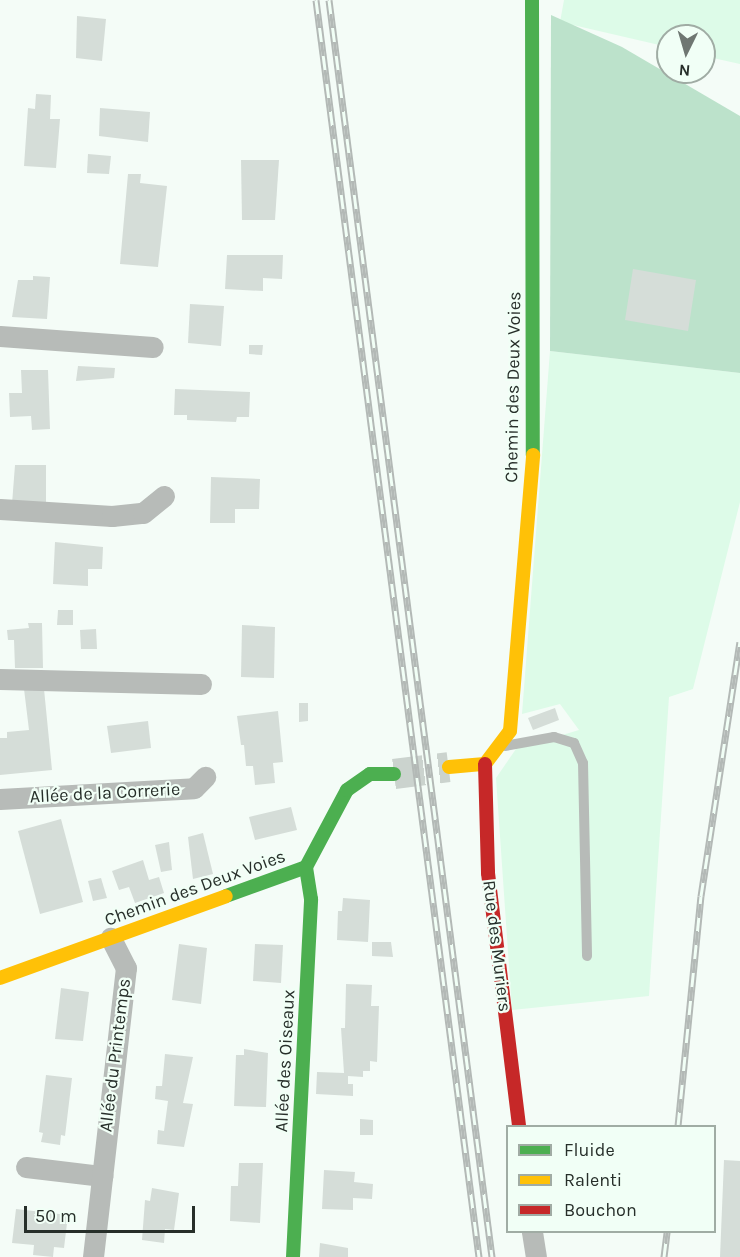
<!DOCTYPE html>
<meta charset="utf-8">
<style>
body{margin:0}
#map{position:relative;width:740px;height:1257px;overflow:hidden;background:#f4fcf7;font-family:Karla,sans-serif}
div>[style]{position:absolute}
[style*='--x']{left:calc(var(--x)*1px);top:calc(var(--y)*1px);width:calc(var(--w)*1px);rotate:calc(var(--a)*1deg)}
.green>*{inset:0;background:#ddfbe8}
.forest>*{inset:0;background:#bce2cb}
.building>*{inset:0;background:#d5ddd8}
.secondary-tunnel>*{height:30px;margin-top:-15px;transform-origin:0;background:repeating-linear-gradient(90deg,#cbd3ce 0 30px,transparent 0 45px)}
.lane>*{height:10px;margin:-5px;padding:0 5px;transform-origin:5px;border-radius:5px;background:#b7bbb8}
.street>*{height:21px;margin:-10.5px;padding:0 10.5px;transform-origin:10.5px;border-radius:10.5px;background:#b7bbb8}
.fast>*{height:14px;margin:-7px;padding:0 7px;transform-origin:7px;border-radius:7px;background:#4caf50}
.slow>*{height:14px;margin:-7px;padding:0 7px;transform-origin:7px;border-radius:7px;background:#ffc107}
.jam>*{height:14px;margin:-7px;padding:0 7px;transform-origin:7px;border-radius:7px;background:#c62828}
.rail>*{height:7px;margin-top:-3.5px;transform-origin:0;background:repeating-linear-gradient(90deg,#f1fff6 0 14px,#b3b9b6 0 28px);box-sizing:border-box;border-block:2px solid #b3b9b6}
span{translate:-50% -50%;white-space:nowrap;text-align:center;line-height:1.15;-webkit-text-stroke:4.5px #f1fff6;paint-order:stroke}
.street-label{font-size:18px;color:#272f2a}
.legend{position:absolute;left:506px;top:1125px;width:210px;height:108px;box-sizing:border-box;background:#f1fff6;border:2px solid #a0aca4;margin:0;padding:8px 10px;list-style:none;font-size:18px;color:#272f2a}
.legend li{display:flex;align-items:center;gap:12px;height:30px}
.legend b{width:30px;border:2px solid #a0aca4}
.north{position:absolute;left:656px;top:24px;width:60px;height:60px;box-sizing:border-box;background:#f1fff6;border:2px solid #a0aca4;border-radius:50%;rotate:185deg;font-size:16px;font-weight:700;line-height:24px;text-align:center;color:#272f2a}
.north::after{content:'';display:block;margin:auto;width:21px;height:27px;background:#6f7772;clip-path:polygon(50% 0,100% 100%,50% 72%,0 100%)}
.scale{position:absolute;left:24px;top:1206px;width:171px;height:27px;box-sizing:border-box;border:3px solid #272f2a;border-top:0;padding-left:8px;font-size:18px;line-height:21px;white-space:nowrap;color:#272f2a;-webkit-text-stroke:4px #f1fff6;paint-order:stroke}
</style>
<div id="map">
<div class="green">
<i style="clip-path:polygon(564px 0,740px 0,740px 64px,704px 56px,704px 36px,668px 36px,668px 47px,560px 22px)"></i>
<i style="clip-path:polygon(550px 351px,740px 373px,740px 502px,693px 689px,669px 697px,649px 996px,512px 1010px,496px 778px,516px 749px,579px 730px,560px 704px,522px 714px)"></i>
</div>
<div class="forest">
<i style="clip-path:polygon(551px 15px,622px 47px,740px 116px,740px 373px,550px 351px)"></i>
</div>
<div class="building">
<i style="clip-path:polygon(77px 16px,106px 19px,102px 61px,76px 58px)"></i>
<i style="clip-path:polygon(36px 94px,51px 95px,50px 119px,60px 119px,56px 168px,24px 166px,28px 108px,35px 109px)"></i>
<i style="clip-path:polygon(100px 108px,150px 112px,148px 142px,99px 136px)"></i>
<i style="clip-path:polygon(88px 154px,111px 156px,109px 174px,87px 173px)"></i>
<i style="clip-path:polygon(241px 160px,279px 160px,275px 220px,242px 220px)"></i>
<i style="clip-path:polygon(128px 174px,141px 174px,140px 183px,167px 186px,158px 267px,120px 264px)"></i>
<i style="clip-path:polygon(227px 255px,283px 255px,282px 279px,263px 278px,263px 291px,225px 289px)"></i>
<i style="clip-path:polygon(633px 269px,696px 280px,688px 331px,625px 320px)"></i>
<i style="clip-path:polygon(33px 276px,50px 277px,47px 319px,12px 317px,18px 280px,33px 280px)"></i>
<i style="clip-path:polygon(190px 304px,224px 306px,221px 346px,188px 343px)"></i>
<i style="clip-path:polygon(249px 345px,263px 345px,262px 355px,249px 354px)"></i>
<i style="clip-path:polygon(78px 366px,115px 368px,114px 378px,76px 381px)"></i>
<i style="clip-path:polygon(21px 370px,48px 370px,50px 429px,32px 430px,31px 416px,10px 417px,9px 393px,22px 393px)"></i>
<i style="clip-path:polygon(175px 389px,250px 392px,249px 417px,237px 417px,236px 422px,187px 420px,187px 415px,174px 415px)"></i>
<i style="clip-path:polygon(15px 465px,46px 465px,46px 503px,12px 504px)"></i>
<i style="clip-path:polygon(211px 477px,260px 479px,259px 509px,235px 509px,235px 523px,210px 523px)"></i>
<i style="clip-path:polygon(55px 542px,103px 547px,102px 569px,88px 569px,88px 586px,53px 584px)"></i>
<i style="clip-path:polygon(58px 610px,73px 610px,73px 625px,57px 625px)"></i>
<i style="clip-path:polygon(28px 623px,42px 623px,43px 668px,15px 668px,14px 640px,8px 640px,7px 630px,29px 628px)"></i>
<i style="clip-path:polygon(242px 625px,275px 627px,274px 678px,241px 677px)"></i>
<i style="clip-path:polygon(96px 629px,97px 649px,81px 649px,80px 630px)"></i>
<i style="clip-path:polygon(24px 689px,44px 689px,52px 770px,0 775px,0 738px,7px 738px,7px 732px,29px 730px)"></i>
<i style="clip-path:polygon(299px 703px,308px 703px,308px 721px,299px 722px)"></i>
<i style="clip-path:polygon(555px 708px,559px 720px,533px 730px,528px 718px)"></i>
<i style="clip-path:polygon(278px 711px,283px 762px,273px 763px,275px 783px,255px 785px,253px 766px,246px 766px,244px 745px,241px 745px,237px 716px)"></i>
<i style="clip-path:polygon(148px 721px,151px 748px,111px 753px,107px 726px)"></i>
<i style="clip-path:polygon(291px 807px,297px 830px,255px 840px,249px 817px)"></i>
<i style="clip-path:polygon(61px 819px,83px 902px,40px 914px,18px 831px)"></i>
<i style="clip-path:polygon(203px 833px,213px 874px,193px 879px,188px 837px)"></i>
<i style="clip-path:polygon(169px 842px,172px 870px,161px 872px,155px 845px)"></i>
<i style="clip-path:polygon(143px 860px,149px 880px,159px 877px,164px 893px,135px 903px,129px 887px,119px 890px,112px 871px)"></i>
<i style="clip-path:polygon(101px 878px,107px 898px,93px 901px,88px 881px)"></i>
<i style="clip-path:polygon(343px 898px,370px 900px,368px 942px,337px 940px,338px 911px,342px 911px)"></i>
<i style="clip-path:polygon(372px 942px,391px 942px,393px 957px,372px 956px)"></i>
<i style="clip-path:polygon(179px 944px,207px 948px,201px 1004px,172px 1000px)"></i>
<i style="clip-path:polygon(255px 944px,283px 945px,281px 983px,253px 981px)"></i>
<i style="clip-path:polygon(346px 984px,372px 985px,371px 1006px,379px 1006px,377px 1062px,370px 1061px,370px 1071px,363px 1071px,363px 1077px,348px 1076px,348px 1084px,353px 1084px,353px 1096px,316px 1094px,317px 1072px,344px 1073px,341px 1028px,345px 1028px)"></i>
<i style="clip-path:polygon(61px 988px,89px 992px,83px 1041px,55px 1039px)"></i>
<i style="clip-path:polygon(244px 1049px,268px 1053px,266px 1107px,234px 1106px,236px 1055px,244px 1055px)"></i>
<i style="clip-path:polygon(165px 1054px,193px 1057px,183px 1103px,193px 1104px,184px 1147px,157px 1144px,158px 1130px,164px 1131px,168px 1101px,155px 1099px,156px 1086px,162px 1086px)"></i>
<i style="clip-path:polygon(46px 1075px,72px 1078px,65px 1136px,61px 1135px,60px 1145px,41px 1142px,43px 1133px,39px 1132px)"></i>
<i style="clip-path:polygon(360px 1119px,373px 1120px,373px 1135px,360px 1135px)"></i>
<i style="clip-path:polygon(724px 1160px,740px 1161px,740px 1257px,720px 1257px)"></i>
<i style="clip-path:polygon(239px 1163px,263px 1163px,260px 1223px,230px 1221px,231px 1186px,238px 1186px)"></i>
<i style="clip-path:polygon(324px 1170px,355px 1172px,354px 1182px,373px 1184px,372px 1199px,353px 1198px,353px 1210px,322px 1209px)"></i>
<i style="clip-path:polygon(152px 1188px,179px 1193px,174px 1230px,165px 1229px,164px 1243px,142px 1240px,145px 1200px,150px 1201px)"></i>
<i style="clip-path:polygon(16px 1209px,68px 1215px,64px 1248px,54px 1247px,53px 1257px,33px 1255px,34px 1245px,12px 1243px)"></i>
<i style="clip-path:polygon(320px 1243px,348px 1248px,348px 1257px,319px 1257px)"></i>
</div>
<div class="secondary-tunnel">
<i style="--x:394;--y:774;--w:55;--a:-7.3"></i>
</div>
<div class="lane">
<i style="--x:505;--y:746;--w:50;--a:-10.4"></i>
<i style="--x:554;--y:737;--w:21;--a:17"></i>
<i style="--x:574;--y:743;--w:22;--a:66"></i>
<i style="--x:583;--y:763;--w:193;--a:88.8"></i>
</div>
<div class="street">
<i style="--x:0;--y:336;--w:153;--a:4.1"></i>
<i style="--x:0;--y:509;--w:112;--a:3.6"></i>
<i style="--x:112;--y:516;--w:31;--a:-6"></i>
<i style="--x:143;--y:513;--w:27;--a:-39"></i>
<i style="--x:0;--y:679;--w:201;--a:1.4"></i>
<i style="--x:0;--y:799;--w:194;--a:-3.2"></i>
<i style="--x:194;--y:788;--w:16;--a:-45"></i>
<i style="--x:26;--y:1167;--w:77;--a:6.8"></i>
<i style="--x:532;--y:1232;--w:25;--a:81"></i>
<i style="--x:93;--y:1257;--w:291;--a:-83.5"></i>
<i style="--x:126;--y:968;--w:34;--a:-117"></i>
</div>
<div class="fast">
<i style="--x:532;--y:0;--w:455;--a:89.9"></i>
<i style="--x:226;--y:896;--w:85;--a:-19.9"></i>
<i style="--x:306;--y:867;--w:87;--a:-62"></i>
<i style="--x:347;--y:790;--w:28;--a:-35"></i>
<i style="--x:370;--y:774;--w:24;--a:0"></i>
<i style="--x:293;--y:1257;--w:358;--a:-87.1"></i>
<i style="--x:311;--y:899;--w:32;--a:-99"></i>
</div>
<div class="slow">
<i style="--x:449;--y:767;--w:36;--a:-5"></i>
<i style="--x:485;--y:764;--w:41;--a:-52.9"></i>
<i style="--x:510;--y:731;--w:277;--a:-85.2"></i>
<i style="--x:0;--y:978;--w:240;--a:-19.9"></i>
</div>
<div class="jam">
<i style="--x:485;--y:764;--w:109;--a:88.4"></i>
<i style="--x:488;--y:873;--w:255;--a:83"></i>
</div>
<div class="rail">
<i style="--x:316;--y:0;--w:1268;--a:82.61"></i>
<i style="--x:329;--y:0;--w:1268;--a:82.61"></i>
<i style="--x:678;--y:1126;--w:231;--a:-84.3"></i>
<i style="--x:701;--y:896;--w:257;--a:-81.3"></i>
<i style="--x:664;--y:1257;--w:25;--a:-83"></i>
</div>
<div class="street-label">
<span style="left:513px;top:387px;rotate:-89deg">Chemin des Deux Voies</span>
<span style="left:105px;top:793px;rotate:-3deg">Allée de la Correrie</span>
<span style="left:195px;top:888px;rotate:-20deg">Chemin des Deux Voies</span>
<span style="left:497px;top:946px;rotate:83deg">Rue des Muriers</span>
<span style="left:115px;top:1055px;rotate:-83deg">Allée du Printemps</span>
<span style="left:285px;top:1061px;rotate:-87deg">Allée des Oiseaux</span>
</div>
<ul class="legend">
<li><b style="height:8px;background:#4caf50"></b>Fluide</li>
<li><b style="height:8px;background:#ffc107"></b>Ralenti</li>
<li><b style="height:8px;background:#c62828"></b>Bouchon</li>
</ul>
<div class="north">N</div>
<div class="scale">50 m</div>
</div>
